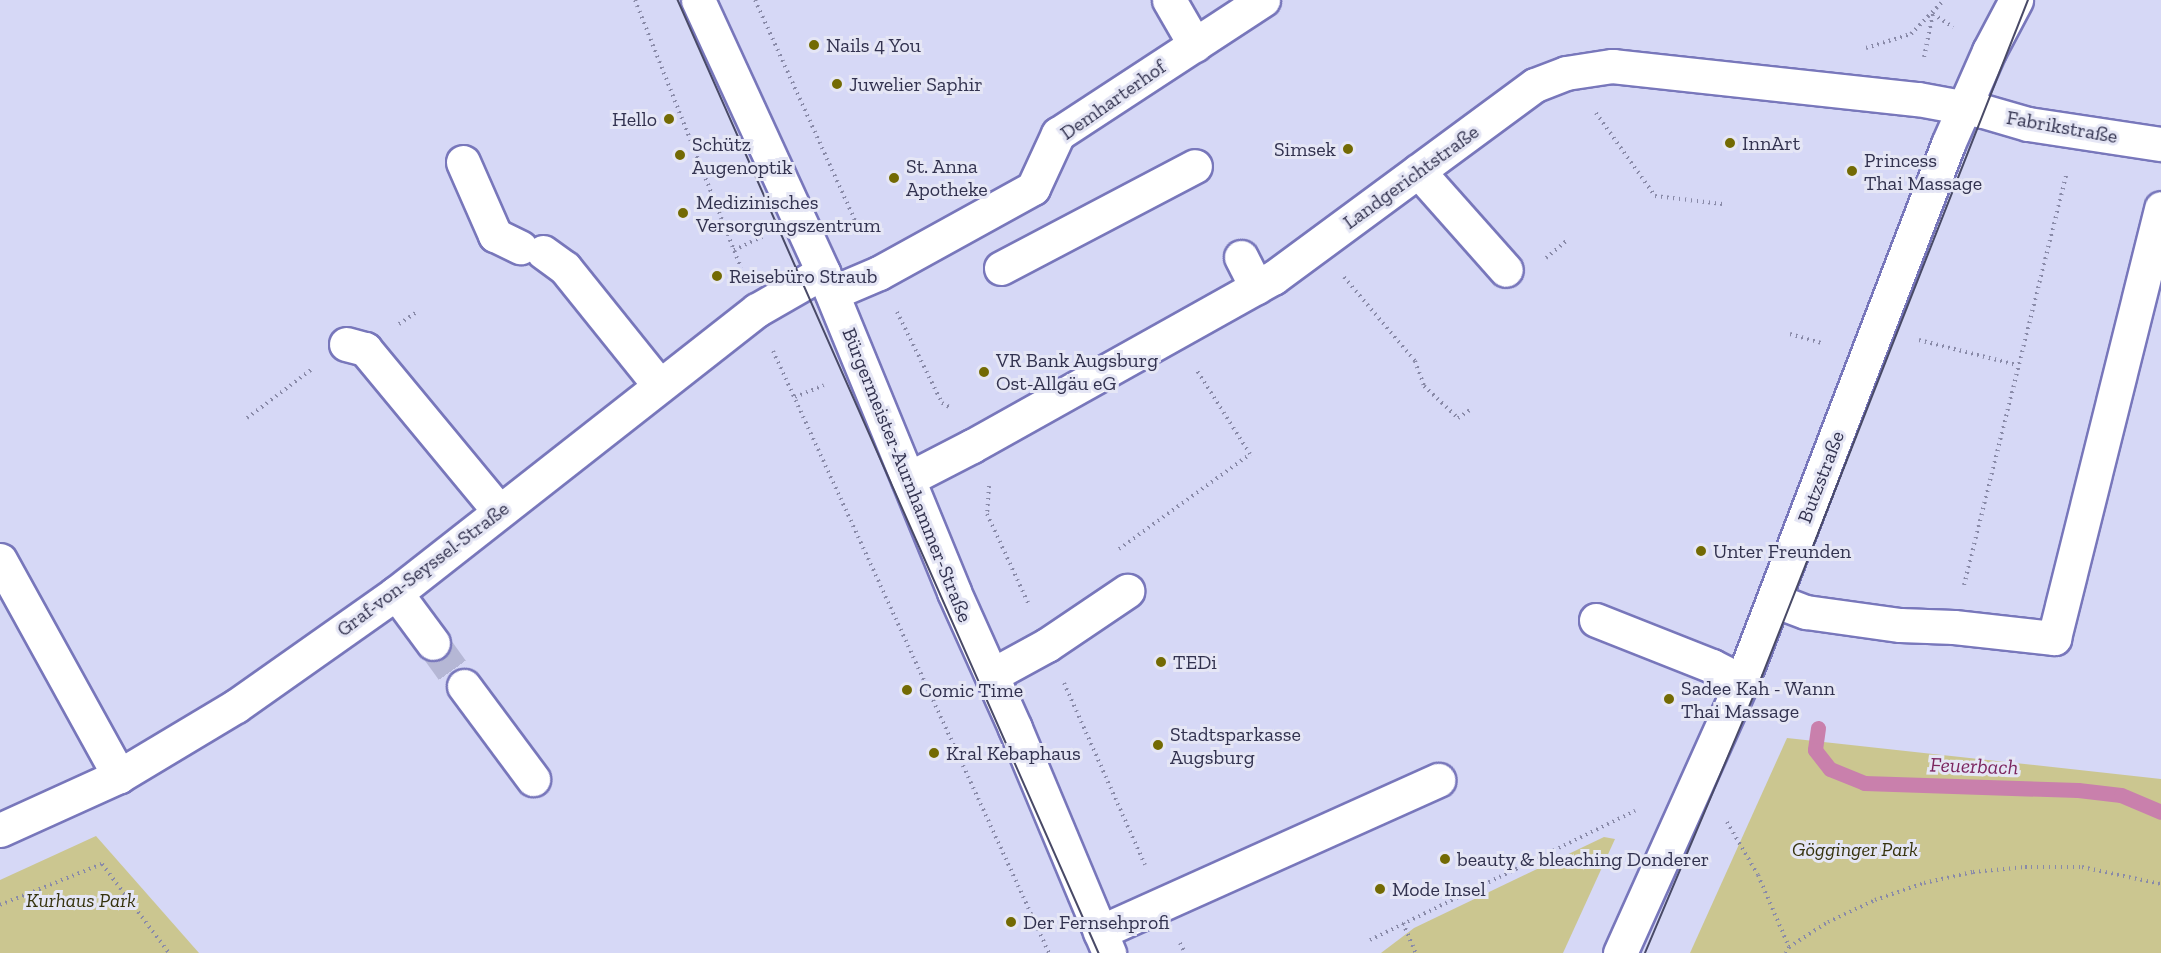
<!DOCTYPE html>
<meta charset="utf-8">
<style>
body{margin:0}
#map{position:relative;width:2161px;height:953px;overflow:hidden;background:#d6d8f6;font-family:"Zilla Slab",serif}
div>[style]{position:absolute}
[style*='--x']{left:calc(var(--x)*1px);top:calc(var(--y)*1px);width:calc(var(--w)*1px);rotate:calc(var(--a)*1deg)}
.green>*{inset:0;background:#cbc690}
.stream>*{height:15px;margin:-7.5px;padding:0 7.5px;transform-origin:7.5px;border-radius:7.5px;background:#c980ac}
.minor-tunnel>*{height:33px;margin-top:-16.5px;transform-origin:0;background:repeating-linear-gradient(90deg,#b5b7d5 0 33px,transparent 0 49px)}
.path>*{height:4px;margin-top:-2px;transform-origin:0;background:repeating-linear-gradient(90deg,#898aa8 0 1.5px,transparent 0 6px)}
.roads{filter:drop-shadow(2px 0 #7877bb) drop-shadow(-2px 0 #7877bb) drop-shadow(0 2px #7877bb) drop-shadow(0 -2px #7877bb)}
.minor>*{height:33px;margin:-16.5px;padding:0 16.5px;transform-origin:16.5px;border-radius:16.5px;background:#fff}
.tram>*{height:1.5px;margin:-0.75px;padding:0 0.75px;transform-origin:0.75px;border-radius:0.75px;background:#494a67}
.dots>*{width:16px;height:16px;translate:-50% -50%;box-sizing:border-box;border:3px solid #e5e6f5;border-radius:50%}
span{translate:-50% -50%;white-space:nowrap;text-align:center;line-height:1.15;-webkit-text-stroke:6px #e5e6f5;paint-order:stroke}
.poi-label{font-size:20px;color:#32324f}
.left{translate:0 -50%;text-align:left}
.right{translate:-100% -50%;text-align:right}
.street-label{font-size:20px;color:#32324f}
.park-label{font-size:20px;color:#36330e;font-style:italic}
.water-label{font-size:21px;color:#7c2660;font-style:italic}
</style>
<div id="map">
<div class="green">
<i style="clip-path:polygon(1787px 738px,2161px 779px,2161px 953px,1690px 953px)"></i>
<i style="clip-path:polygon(96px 836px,199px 953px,0 953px,0 880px)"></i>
<i style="clip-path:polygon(1604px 837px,1615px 839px,1563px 953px,1381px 953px,1414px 928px)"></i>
</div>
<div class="stream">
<i style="--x:1818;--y:728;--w:22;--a:98"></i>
<i style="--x:1815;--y:750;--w:24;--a:52"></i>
<i style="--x:1830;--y:769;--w:37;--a:22"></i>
<i style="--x:1864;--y:783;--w:214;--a:1.9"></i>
<i style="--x:2078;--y:790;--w:43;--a:6.6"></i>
<i style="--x:2121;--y:795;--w:43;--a:23"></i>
</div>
<div class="minor-tunnel">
<i style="--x:433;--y:643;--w:53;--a:54.2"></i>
</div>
<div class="path">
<i style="--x:635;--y:0;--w:288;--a:68.4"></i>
<i style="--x:755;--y:0;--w:257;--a:65.6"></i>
<i style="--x:1933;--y:14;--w:24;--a:33"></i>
<i style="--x:1866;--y:48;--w:47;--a:-17.3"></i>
<i style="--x:1911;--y:34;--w:47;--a:-45.9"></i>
<i style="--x:1924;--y:57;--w:44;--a:-78.2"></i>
<i style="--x:1596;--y:113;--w:102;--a:54.6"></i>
<i style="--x:1655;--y:196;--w:68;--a:6.7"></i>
<i style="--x:734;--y:250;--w:31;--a:-25"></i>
<i style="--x:1546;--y:258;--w:26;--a:-40"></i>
<i style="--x:1344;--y:277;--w:110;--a:49.8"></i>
<i style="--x:1415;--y:361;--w:27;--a:70"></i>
<i style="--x:1424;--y:386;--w:47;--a:43.3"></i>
<i style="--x:1458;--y:418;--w:14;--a:-34"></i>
<i style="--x:897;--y:312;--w:102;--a:63.7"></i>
<i style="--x:942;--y:403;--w:10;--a:29"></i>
<i style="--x:399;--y:324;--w:23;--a:-34"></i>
<i style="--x:1790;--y:334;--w:35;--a:16"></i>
<i style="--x:1919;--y:340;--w:101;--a:14.3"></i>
<i style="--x:773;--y:351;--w:662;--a:65.37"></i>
<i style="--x:795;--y:397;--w:31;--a:-22"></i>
<i style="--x:247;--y:418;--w:81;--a:-37"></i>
<i style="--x:989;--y:486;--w:28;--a:94"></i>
<i style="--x:987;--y:514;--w:100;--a:65.2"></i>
<i style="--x:1119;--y:549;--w:162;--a:-35.9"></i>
<i style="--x:1250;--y:454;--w:101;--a:-122.4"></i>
<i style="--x:1964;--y:585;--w:425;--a:-76"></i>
<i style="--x:1064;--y:683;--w:199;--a:66"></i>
<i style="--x:1727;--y:822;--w:61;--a:59.7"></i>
<i style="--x:1758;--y:875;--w:78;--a:66.7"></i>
<i style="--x:1789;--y:947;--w:7;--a:117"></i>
<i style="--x:0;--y:905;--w:110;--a:-21.9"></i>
<i style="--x:102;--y:864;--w:111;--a:53"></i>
<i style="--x:1403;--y:923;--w:33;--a:67"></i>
<i style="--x:1370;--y:940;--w:295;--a:-26"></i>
<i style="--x:1180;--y:943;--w:11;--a:63"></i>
<i style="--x:1789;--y:947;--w:46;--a:-32.7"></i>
<i style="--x:1828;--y:922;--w:52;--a:-25.1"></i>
<i style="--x:1875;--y:900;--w:52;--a:-19.1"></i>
<i style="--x:1924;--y:883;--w:50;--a:-12.7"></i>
<i style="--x:1973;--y:872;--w:52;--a:-5.5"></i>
<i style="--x:2025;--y:867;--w:57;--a:0"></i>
<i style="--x:2082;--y:867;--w:81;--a:12.1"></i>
</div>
<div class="roads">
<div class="minor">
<i style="--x:698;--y:0;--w:299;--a:65.3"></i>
<i style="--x:823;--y:272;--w:346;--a:67.7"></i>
<i style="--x:954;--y:592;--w:149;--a:65.8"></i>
<i style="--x:1015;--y:728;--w:244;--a:67.3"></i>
<i style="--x:1169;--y:0;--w:52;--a:60"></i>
<i style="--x:463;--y:162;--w:80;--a:66.3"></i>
<i style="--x:495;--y:235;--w:28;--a:26"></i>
<i style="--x:1418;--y:171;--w:132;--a:48.4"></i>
<i style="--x:543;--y:252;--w:27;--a:36"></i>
<i style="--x:565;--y:268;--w:150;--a:51.2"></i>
<i style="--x:1241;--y:257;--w:34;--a:63"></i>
<i style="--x:1001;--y:268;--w:219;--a:-27.7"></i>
<i style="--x:832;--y:293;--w:51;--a:-23.1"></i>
<i style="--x:879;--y:273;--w:176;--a:-28.9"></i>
<i style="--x:1033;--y:188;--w:60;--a:-65.2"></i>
<i style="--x:1058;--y:134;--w:245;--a:-33.2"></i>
<i style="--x:346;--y:344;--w:20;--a:15"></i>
<i style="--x:365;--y:349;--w:210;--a:50.4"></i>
<i style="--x:908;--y:479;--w:72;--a:-27.3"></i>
<i style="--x:972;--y:446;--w:345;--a:-29.2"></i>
<i style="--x:1273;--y:278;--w:325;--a:-36.4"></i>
<i style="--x:1535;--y:85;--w:33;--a:-21"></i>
<i style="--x:1566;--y:73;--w:47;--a:-8.7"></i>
<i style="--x:1612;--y:66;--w:308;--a:6.2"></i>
<i style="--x:1918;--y:99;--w:66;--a:10.5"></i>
<i style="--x:1983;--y:111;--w:47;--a:16.1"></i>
<i style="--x:2028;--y:124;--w:134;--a:8.6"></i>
<i style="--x:0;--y:560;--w:247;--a:61.1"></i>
<i style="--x:396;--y:593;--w:62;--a:53.5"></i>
<i style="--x:1774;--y:600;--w:34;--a:21"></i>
<i style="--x:1806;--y:612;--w:95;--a:7.9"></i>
<i style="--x:1900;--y:625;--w:54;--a:2.1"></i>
<i style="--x:1954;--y:627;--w:101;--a:6.3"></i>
<i style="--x:2054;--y:638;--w:443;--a:-76"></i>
<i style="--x:1596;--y:620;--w:125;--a:21.6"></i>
<i style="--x:1712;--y:666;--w:34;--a:27"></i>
<i style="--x:992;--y:675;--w:63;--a:-28.6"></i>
<i style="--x:1047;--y:645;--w:97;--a:-34"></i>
<i style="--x:464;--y:686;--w:116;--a:53.4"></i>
<i style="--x:0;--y:830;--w:131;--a:-24.4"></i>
<i style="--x:119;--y:776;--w:136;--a:-30.9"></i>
<i style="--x:236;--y:706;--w:196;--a:-35.2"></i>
<i style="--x:396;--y:593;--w:459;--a:-38.1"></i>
<i style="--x:757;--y:310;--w:76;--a:-29.9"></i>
<i style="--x:1100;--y:932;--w:371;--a:-24.2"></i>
<i style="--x:1620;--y:953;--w:298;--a:-65.8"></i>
<i style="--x:1742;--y:681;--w:575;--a:-69.01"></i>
<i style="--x:1948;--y:144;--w:102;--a:-66.2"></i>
<i style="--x:1989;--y:51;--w:58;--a:-62.1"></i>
</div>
</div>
<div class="tram">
<i style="--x:678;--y:0;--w:1042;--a:66.17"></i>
<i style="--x:1645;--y:953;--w:301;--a:-67.1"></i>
<i style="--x:1762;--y:676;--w:726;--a:-68.52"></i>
</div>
<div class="dots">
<i style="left:814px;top:45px;background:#736a03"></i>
<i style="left:837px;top:84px;background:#736a03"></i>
<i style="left:669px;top:119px;background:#736a03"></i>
<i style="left:1730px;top:143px;background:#736a03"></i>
<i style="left:1348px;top:149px;background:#736a03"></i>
<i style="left:680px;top:155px;background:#736a03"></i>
<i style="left:1852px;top:171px;background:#736a03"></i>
<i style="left:894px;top:178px;background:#736a03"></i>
<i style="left:683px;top:213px;background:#736a03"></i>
<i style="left:717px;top:276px;background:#736a03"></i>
<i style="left:984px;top:372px;background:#736a03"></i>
<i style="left:1701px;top:551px;background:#736a03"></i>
<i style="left:1161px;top:662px;background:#736a03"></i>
<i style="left:907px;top:690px;background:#736a03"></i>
<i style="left:1669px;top:699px;background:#736a03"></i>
<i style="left:1158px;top:745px;background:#736a03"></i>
<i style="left:934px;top:753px;background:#736a03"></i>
<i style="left:1445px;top:859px;background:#736a03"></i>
<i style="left:1380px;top:889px;background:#736a03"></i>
<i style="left:1011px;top:922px;background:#736a03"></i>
</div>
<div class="poi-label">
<span class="left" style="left:826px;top:45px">Nails 4 You</span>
<span class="left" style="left:849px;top:84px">Juwelier Saphir</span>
<span class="right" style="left:657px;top:119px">Hello</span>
<span class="left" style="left:1742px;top:143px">InnArt</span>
<span class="left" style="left:692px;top:156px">Schütz<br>Augenoptik</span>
<span class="right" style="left:1336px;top:149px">Simsek</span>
<span class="left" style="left:1864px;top:172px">Princess<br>Thai Massage</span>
<span class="left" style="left:906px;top:178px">St. Anna<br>Apotheke</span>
<span class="left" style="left:696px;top:214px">Medizinisches<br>Versorgungszentrum</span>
<span class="left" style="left:729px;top:276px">Reisebüro Straub</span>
<span class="left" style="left:996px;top:372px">VR Bank Augsburg<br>Ost-Allgäu eG</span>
<span class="left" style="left:1713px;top:551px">Unter Freunden</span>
<span class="left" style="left:1173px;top:662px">TEDi</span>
<span class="left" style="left:1681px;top:700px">Sadee Kah - Wann<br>Thai Massage</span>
<span class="left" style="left:919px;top:690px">Comic Time</span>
<span class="left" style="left:1170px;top:746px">Stadtsparkasse<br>Augsburg</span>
<span class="left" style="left:946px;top:753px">Kral Kebaphaus</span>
<span class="left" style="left:1457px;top:859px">beauty &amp; bleaching Donderer</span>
<span class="left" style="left:1392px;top:889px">Mode Insel</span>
<span class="left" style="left:1023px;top:922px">Der Fernsehprofi</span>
</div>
<div class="street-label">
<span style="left:1113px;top:100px;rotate:-35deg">Demharterhof</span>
<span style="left:2062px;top:127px;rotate:10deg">Fabrikstraße</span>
<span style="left:1411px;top:177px;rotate:-36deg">Landgerichtstraße</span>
<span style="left:907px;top:475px;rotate:68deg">Bürgermeister-Aurnhammer-Straße</span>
<span style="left:1821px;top:477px;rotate:-69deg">Butzstraße</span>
<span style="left:423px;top:569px;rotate:-37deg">Graf-von-Seyssel-Straße</span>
</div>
<div class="park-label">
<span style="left:1855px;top:849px">Gögginger Park</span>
<span style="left:81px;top:900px">Kurhaus Park</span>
</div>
<div class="water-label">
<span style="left:1974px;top:766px;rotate:2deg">Feuerbach</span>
</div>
</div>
